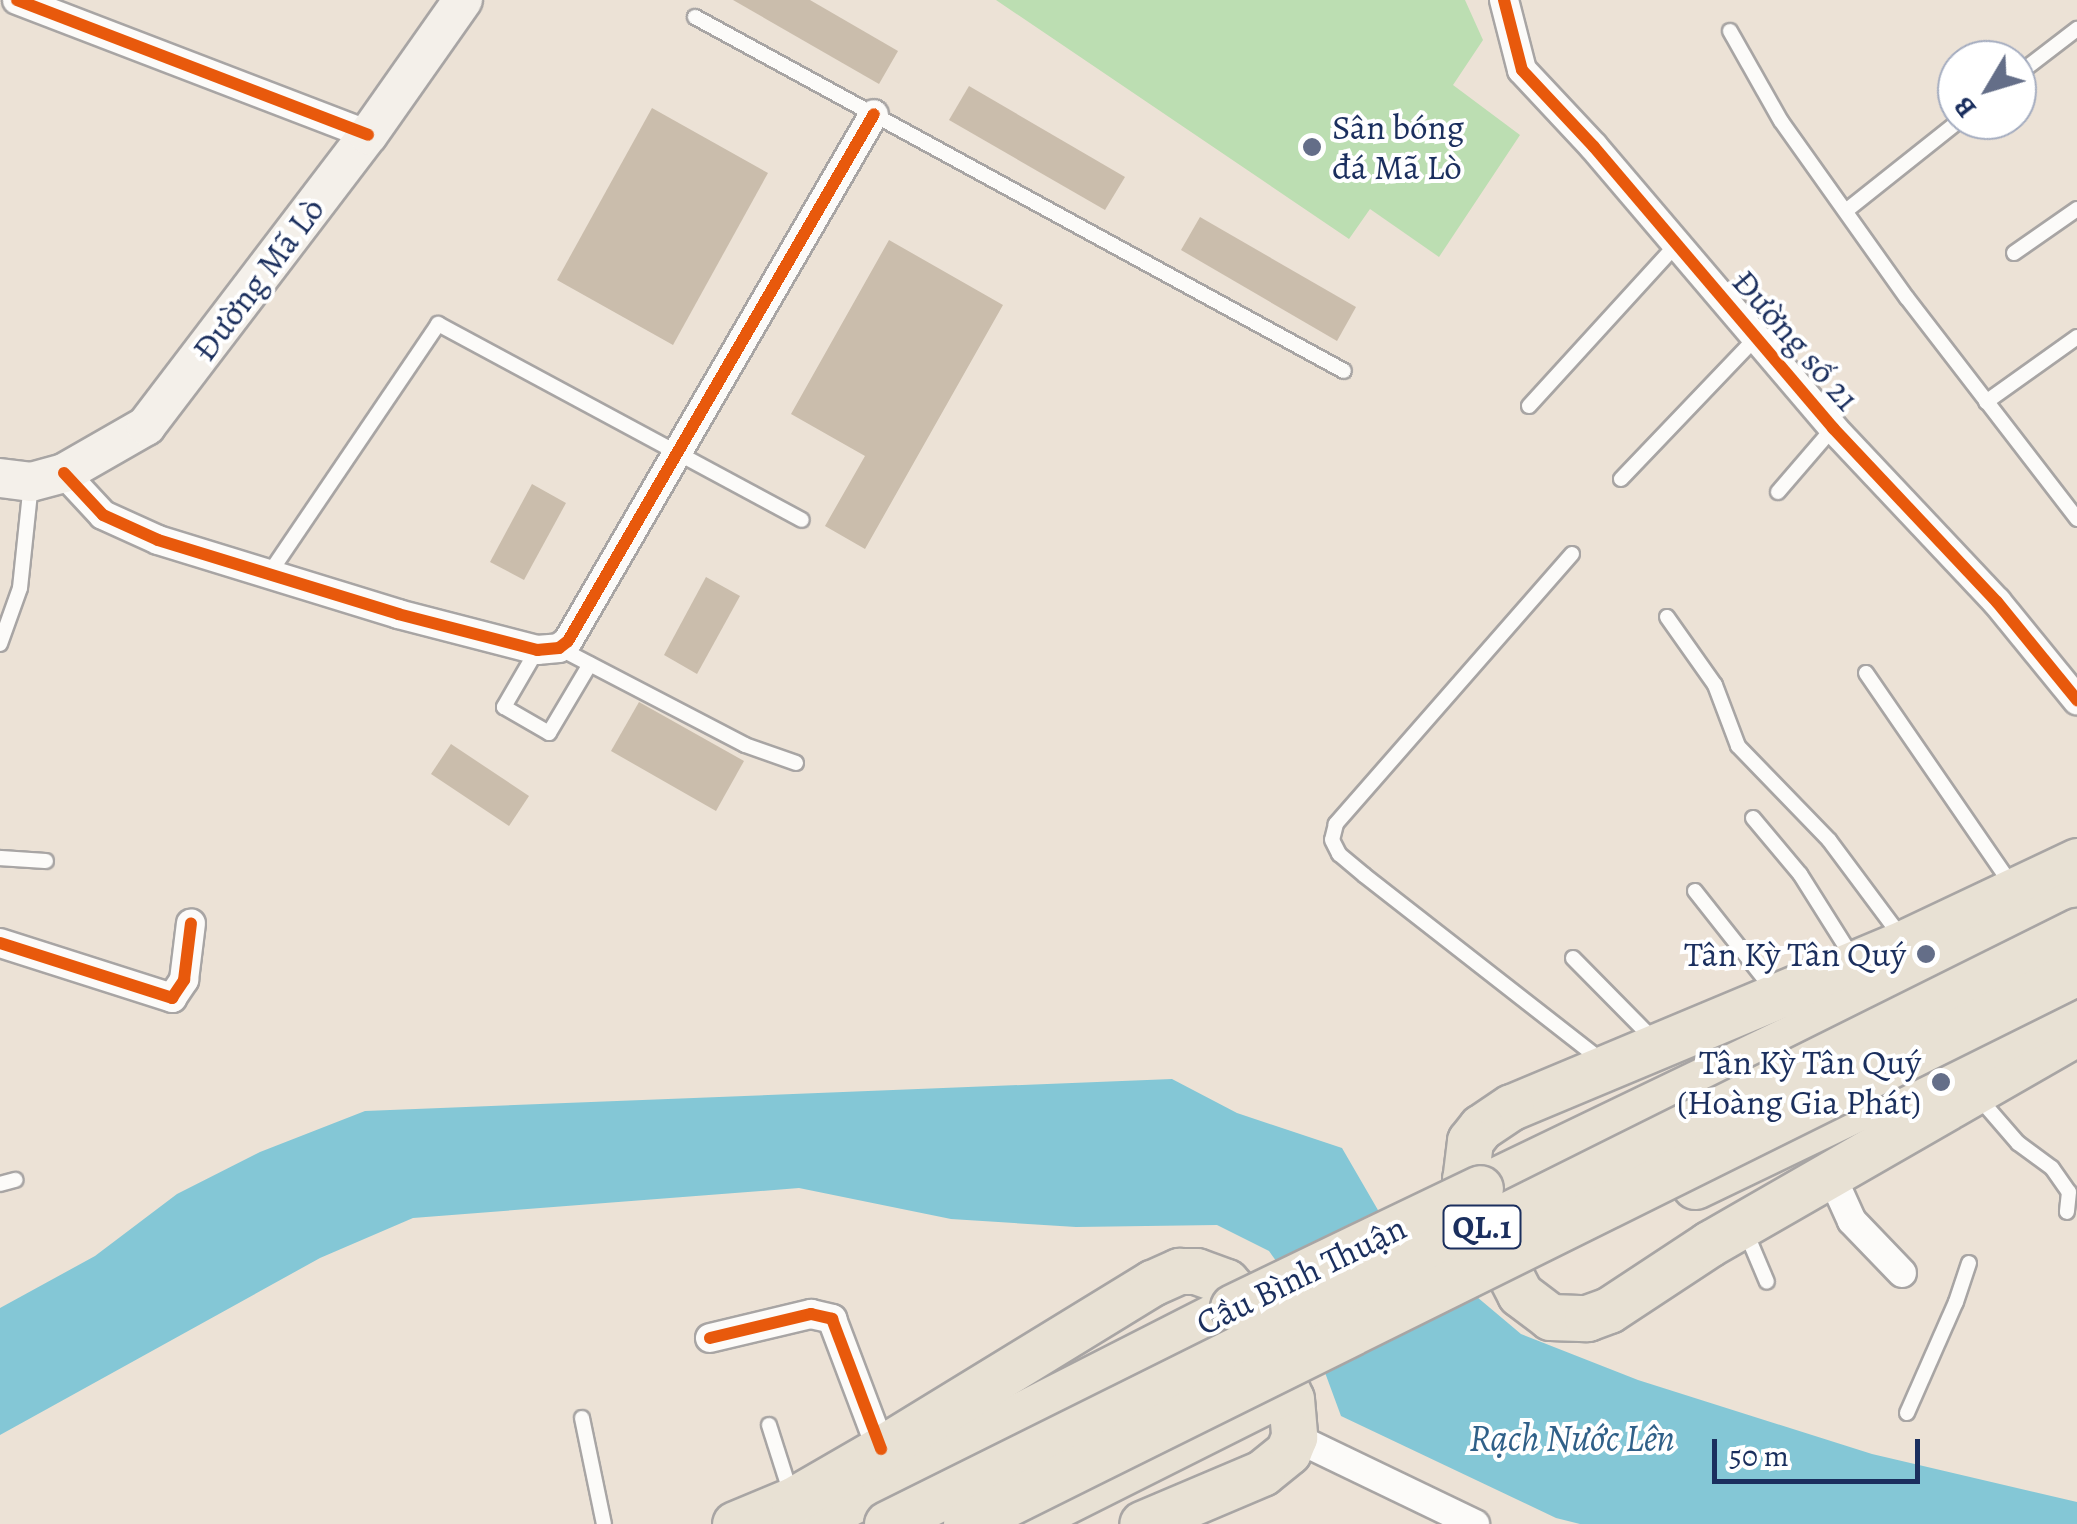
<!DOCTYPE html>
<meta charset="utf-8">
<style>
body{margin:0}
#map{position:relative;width:2077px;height:1524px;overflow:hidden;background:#ece2d6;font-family:Alegreya,serif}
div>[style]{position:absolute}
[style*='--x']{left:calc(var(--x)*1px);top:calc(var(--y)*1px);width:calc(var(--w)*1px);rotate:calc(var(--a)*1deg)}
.green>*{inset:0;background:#bcdeb2}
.water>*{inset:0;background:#84c7d6}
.building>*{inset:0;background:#cabdac}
.roads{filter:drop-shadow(2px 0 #a8a5a4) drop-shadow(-2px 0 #a8a5a4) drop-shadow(0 2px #a8a5a4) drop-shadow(0 -2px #a8a5a4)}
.service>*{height:14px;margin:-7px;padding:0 7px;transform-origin:7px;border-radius:7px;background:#fcfbf9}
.minor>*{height:28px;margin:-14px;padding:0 14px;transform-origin:14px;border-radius:14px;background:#fcfbf9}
.secondary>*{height:38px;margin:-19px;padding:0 19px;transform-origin:19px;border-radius:19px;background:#f4f0ea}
.trunk>*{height:45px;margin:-22.5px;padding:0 22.5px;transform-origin:22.5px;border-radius:22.5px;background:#e8e1d4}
.bridges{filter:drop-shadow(2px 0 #a8a5a4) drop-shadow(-2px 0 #a8a5a4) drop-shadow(0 2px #a8a5a4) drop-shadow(0 -2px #a8a5a4)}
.trunk-bridge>*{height:45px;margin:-22.5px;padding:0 22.5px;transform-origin:22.5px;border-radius:22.5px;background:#e8e1d4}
.cycleway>*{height:12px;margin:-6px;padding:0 6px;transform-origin:6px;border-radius:6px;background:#e8590c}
.dots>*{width:28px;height:28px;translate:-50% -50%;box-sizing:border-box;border:5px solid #fff;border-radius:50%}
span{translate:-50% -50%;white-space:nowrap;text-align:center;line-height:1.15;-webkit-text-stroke:8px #fff;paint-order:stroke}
.shield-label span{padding:2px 8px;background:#fff;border:2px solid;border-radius:8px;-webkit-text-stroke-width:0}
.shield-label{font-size:32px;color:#1b2f5e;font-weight:700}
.poi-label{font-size:35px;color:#1b2f5e}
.left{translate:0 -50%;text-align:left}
.right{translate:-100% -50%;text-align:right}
.street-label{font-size:35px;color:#1b2f5e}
.water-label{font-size:38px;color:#306088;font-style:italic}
.north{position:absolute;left:1937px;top:40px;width:100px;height:100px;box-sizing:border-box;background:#fff;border:2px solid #a4acbf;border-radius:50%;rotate:232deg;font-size:28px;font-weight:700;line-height:40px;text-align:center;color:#1b2f5e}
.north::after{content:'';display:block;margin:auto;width:35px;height:45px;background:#646e88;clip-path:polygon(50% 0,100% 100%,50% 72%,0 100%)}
.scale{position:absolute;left:1712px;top:1439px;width:208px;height:45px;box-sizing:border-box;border:5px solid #1b2f5e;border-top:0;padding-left:12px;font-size:30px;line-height:35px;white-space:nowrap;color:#1b2f5e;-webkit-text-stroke:8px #fff;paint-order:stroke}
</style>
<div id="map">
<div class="green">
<i style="clip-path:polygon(996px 0,1465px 0,1483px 40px,1453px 85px,1520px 135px,1439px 257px,1370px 209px,1349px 239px)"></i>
</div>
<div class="water">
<i style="clip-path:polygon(1172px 1079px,1237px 1113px,1342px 1148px,1382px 1217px,1521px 1334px,1638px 1380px,1872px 1454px,2077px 1502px,2077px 1524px,1580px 1524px,1556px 1518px,1341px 1416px,1292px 1283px,1269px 1251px,1217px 1225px,1076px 1227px,951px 1219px,799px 1188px,413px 1218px,320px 1258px,0 1435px,0 1308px,95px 1256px,177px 1194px,260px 1152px,365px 1111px)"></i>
</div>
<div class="building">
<i style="clip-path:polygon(733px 0,810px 0,898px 51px,879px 84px)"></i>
<i style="clip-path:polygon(969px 86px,1125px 177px,1105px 210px,949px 120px)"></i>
<i style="clip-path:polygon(652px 108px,768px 173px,673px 345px,557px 280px)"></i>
<i style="clip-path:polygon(1200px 217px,1356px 307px,1337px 341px,1181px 250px)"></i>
<i style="clip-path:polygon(889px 240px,1003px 305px,865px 549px,825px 526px,865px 456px,791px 414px)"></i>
<i style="clip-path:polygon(532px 484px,566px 503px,524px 580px,490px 562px)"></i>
<i style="clip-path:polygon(706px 577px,740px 596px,697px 674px,664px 655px)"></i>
<i style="clip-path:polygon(639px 702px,744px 761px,716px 811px,611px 751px)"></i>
<i style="clip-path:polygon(451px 744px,529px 796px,509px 826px,431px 774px)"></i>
</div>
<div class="roads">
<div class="service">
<i style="--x:695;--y:17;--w:739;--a:28.61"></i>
<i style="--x:1730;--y:31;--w:103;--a:60.5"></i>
<i style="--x:1781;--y:121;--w:217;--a:54.6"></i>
<i style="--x:1907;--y:298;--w:279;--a:52.4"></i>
<i style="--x:2017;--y:75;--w:76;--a:-37.5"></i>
<i style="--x:1847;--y:210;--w:144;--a:-38.5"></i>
<i style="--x:2014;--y:253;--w:77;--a:-34.9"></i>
<i style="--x:1986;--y:402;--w:112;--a:-35.5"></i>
<i style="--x:1529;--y:406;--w:217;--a:-47.6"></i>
<i style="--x:1621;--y:479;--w:194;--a:-46.3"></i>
<i style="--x:1778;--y:492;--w:84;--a:-49.3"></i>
<i style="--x:1572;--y:554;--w:359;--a:131.2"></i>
<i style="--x:1336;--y:824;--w:16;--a:104"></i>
<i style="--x:1332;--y:840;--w:16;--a:63"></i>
<i style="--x:1339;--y:854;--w:33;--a:40"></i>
<i style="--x:1364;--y:875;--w:301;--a:38"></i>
<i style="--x:269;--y:574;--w:302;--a:-55.9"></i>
<i style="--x:438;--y:324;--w:413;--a:28.3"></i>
<i style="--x:1667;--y:617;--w:83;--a:54.8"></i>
<i style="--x:1715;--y:685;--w:65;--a:69.3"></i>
<i style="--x:1738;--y:746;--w:131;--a:45.9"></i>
<i style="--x:1829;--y:840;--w:122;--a:53.3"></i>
<i style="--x:0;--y:644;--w:59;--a:-70.3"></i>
<i style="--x:20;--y:588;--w:106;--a:-84"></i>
<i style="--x:559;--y:648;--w:210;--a:27.5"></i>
<i style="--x:745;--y:745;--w:54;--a:19.4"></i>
<i style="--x:537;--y:650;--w:66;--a:120.1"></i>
<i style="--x:504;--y:707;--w:52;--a:30"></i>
<i style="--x:549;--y:733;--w:80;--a:-59.3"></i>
<i style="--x:1866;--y:673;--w:256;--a:55.5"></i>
<i style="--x:1753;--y:818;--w:73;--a:50"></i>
<i style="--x:1800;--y:874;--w:99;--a:57.8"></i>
<i style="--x:0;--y:858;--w:46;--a:3.7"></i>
<i style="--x:1695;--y:891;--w:127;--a:51.7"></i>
<i style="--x:1573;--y:958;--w:114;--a:45.4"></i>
<i style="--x:1979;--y:1098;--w:60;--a:49.1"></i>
<i style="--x:2018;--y:1143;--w:42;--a:36.3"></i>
<i style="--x:2052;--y:1168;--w:29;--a:55"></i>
<i style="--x:2069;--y:1192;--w:20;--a:96"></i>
<i style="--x:0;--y:1184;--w:16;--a:-15"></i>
<i style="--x:1745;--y:1230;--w:56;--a:67.1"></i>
<i style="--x:1907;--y:1413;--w:121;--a:-66.2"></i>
<i style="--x:1956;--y:1302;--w:41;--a:-71.6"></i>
<i style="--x:582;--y:1418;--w:108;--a:78.3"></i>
<i style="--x:769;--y:1425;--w:72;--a:72.3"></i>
</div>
<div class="minor">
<i style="--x:17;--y:0;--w:376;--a:21"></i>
<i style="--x:1504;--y:0;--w:72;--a:75.6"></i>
<i style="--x:1522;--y:70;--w:105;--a:46.9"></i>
<i style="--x:1594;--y:147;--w:369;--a:49.6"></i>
<i style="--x:1833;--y:428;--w:239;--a:46.7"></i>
<i style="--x:1997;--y:602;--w:127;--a:50.8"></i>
<i style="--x:64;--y:473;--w:57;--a:47.1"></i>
<i style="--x:103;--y:515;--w:60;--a:24.4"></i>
<i style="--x:158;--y:540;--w:251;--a:17.1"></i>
<i style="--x:398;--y:614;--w:144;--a:14.5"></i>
<i style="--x:537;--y:650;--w:22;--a:-5"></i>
<i style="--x:559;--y:648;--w:11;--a:-38"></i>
<i style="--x:568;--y:641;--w:609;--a:-59.86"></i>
<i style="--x:0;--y:943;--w:181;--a:17.7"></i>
<i style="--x:172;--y:998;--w:22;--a:-56"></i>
<i style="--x:184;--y:980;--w:57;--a:-83"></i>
<i style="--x:1832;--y:1177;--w:48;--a:65.6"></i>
<i style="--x:1852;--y:1221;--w:72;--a:46.1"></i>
<i style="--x:710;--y:1338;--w:104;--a:-13.4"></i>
<i style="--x:811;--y:1314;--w:22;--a:13"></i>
<i style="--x:832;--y:1319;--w:139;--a:69.3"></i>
<i style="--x:1294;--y:1437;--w:201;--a:25.7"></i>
</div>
<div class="secondary">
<i style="--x:0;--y:478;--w:31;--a:7"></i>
<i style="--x:31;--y:482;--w:34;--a:-15"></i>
<i style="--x:64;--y:473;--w:95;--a:-29.8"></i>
<i style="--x:146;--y:426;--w:366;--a:-52.7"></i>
<i style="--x:368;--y:135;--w:165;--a:-54.9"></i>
</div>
<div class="trunk">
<i style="--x:2077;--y:861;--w:189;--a:154.7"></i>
<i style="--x:1906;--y:942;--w:428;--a:157.3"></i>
<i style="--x:1511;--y:1107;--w:36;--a:146"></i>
<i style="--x:1481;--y:1127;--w:18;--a:128"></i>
<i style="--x:1470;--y:1141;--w:38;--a:97"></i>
<i style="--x:1465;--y:1179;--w:19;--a:74"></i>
<i style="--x:1470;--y:1197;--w:109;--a:62.7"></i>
<i style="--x:1520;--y:1294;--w:38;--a:37"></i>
<i style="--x:1550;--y:1317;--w:37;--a:2"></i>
<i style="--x:1587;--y:1318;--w:23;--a:-20"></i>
<i style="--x:1609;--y:1310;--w:120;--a:-33.4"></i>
<i style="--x:1709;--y:1244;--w:425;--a:-29.9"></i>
<i style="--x:1695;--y:1186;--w:424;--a:-25.7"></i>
<i style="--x:1480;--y:1188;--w:662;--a:-25.68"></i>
<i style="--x:811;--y:1522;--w:474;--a:-27"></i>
<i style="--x:735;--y:1524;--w:63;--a:-22.5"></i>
<i style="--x:793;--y:1500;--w:102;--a:-30.1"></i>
<i style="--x:881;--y:1449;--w:318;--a:-31.5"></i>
<i style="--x:1152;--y:1283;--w:30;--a:-24"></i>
<i style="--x:1179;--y:1271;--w:17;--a:0"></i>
<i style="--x:1196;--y:1271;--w:32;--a:20"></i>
<i style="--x:1226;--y:1282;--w:33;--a:47"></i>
<i style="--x:1248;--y:1306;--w:102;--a:65.2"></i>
<i style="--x:1291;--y:1399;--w:38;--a:85"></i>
<i style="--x:1294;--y:1437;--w:16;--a:112"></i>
<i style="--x:1288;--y:1452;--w:33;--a:141"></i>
<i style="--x:1262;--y:1473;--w:130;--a:157"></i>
<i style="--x:1020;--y:1524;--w:293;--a:-26.7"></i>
</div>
</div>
<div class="bridges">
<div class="trunk-bridge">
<i style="--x:1233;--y:1307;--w:274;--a:-25.7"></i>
<i style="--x:887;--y:1524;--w:1330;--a:-26.49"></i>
<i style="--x:966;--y:1524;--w:1241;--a:-26.42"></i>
</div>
</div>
<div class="cycleway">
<i style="--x:17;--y:0;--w:376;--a:21"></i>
<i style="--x:1504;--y:0;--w:72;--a:75.6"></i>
<i style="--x:1522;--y:70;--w:105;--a:46.9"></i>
<i style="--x:1594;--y:147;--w:369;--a:49.6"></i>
<i style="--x:1833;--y:428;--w:239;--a:46.7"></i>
<i style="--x:1997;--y:602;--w:127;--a:50.8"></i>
<i style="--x:64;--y:473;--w:57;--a:47.1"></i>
<i style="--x:103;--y:515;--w:60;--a:24.4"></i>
<i style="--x:158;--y:540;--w:251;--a:17.1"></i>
<i style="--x:398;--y:614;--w:144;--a:14.5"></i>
<i style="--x:537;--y:650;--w:22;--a:-5"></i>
<i style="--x:559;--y:648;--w:11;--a:-38"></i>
<i style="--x:568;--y:641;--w:609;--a:-59.86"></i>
<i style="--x:0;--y:943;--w:181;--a:17.7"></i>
<i style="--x:172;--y:998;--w:22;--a:-56"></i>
<i style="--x:184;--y:980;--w:57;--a:-83"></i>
<i style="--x:710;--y:1338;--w:104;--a:-13.4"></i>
<i style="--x:811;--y:1314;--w:22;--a:13"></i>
<i style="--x:832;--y:1319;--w:139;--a:69.3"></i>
</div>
<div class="dots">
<i style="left:1312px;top:147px;background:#646e88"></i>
<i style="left:1926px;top:954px;background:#646e88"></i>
<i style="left:1941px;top:1082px;background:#646e88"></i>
</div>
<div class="shield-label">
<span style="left:1482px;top:1227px">QL.1</span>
</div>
<div class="poi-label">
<span class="left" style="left:1332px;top:147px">Sân bóng<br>đá Mã Lò</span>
<span class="right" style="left:1906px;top:954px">Tân Kỳ Tân Quý</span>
<span class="right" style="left:1921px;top:1082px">Tân Kỳ Tân Quý<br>(Hoàng Gia Phát)</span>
</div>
<div class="street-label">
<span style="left:258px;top:279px;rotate:-53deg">Đường Mã Lò</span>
<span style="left:1796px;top:340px;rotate:49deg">Đường số 21</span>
<span style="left:1301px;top:1275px;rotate:-26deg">Cầu Bình Thuận</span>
</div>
<div class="water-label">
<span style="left:1572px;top:1439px">Rạch Nước Lên</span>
</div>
<div class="north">B</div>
<div class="scale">50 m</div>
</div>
